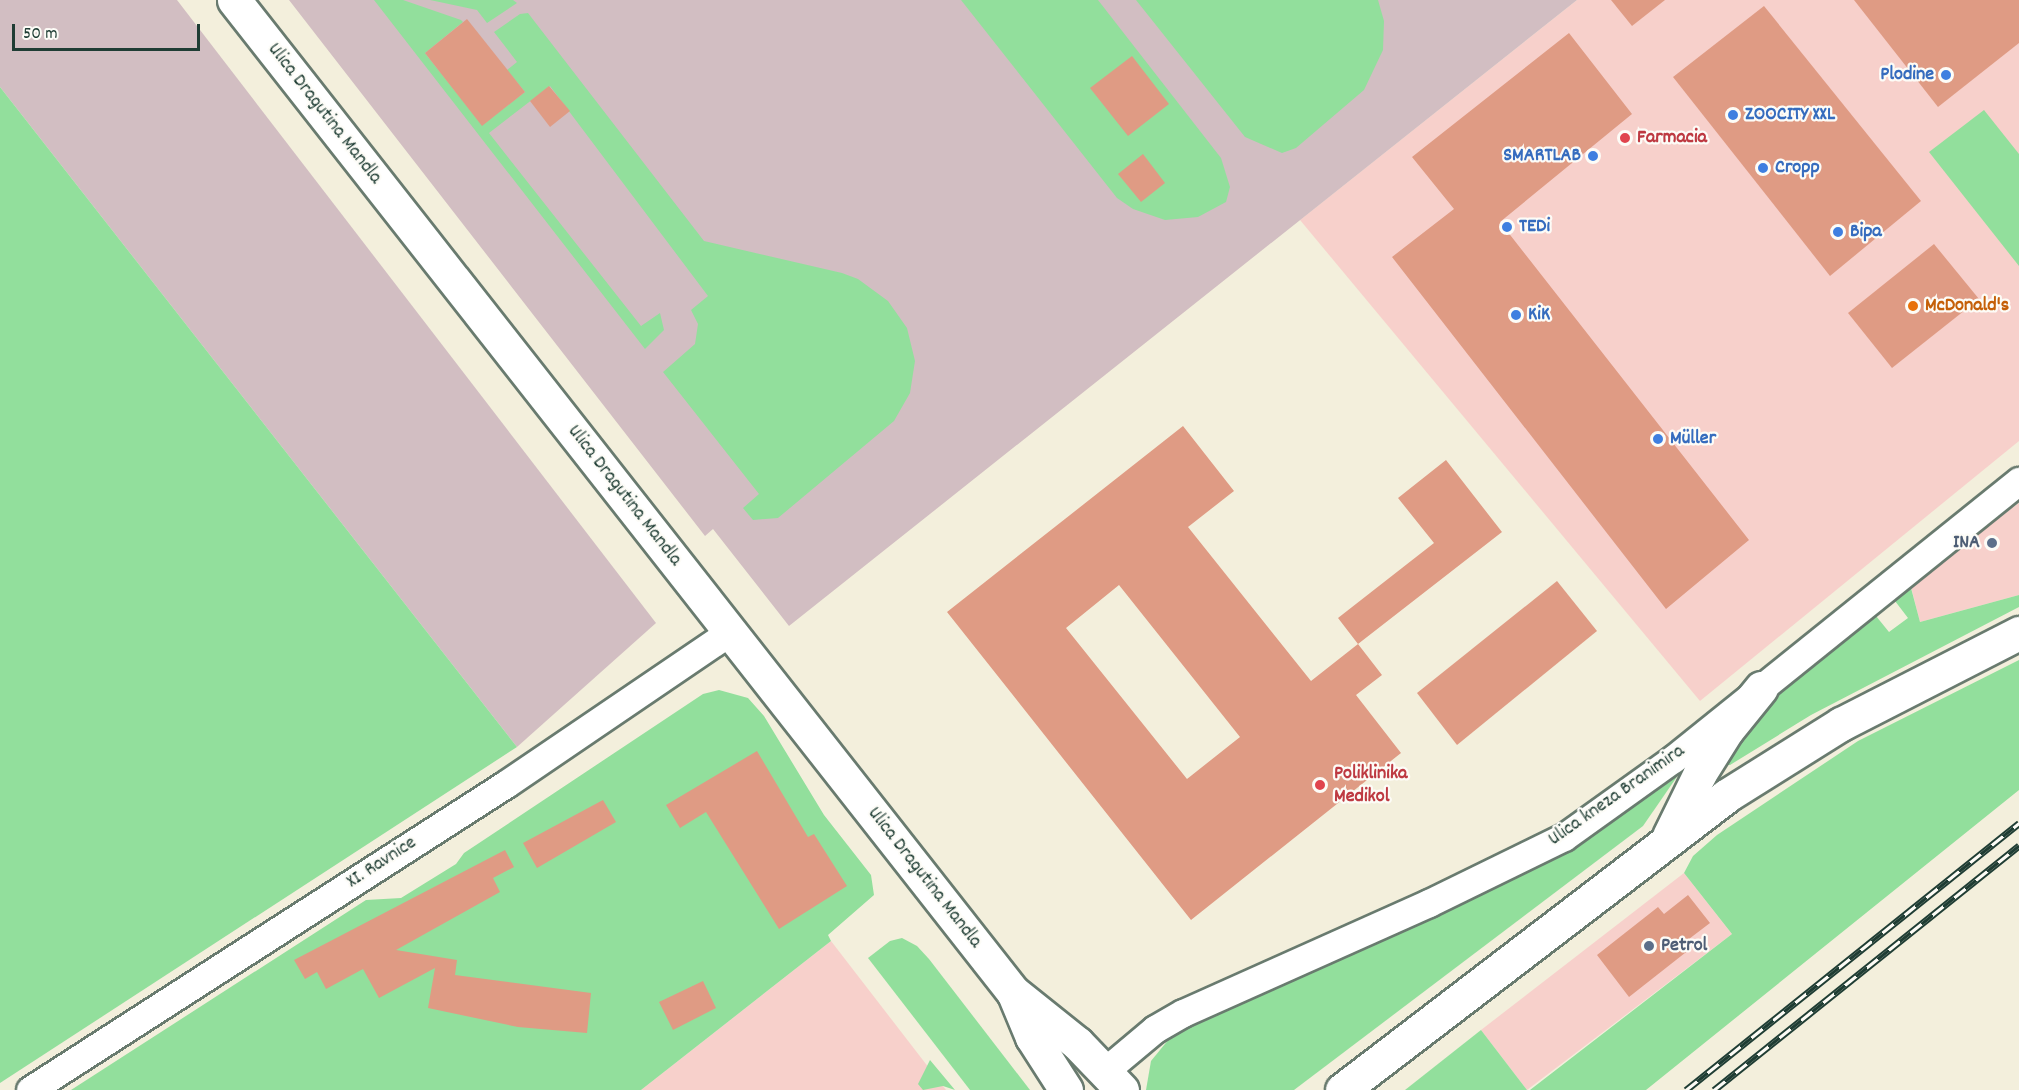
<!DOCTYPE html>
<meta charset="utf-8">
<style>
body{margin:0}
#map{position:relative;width:2019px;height:1090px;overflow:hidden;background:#f3efdc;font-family:Dekko,sans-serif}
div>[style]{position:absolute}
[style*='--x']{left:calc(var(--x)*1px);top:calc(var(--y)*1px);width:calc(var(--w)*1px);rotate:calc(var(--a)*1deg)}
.built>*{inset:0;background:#f7d0cb}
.industrial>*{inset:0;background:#d2bec2}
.green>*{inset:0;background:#92df9c}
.building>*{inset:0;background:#df9b84}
.roads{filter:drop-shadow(2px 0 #697b6f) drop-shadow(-2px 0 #697b6f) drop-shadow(0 2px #697b6f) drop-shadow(0 -2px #697b6f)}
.minor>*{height:27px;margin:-13.5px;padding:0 13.5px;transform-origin:13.5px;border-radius:13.5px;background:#fff}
.secondary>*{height:33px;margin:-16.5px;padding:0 16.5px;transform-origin:16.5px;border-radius:16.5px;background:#fff}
.rail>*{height:7px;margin-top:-3.5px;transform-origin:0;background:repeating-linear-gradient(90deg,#fdfcf7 0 14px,#1f3d34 0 28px);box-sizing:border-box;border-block:2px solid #1f3d34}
.dots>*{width:16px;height:16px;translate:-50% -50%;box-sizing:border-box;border:3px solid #fdfcf7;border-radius:50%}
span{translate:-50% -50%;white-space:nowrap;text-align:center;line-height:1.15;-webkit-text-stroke:4.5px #fdfcf7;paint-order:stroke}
.shop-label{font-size:20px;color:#366cbe;font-weight:700}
.right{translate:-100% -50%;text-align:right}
.left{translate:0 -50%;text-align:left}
.street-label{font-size:20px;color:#1f3d34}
.health-label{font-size:20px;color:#be3a42;font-weight:700}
.food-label{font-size:20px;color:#c56008;font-weight:700}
.service-label{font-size:20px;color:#4e5e75;font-weight:700}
.scale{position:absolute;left:12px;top:24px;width:188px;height:27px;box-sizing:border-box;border:3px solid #1f3d34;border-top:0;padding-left:8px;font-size:18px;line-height:21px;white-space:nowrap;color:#1f3d34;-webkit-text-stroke:4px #fdfcf7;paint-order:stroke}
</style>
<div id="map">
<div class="built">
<i style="clip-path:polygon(1577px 0,2019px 0,2019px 441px,1700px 701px,1300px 220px)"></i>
<i style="clip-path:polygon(2019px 503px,2019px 595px,1920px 622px,1910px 583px)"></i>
<i style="clip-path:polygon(1684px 873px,1732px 934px,1527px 1090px,1481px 1030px)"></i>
<i style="clip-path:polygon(831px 941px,946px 1090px,641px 1090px)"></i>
</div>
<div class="industrial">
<i style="clip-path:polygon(0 0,177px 0,656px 623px,517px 747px,0 87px)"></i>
<i style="clip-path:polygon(289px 0,1577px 0,789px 626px,713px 529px,705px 536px)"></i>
</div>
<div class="green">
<i style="clip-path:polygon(374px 0,403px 0,461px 20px,463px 22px,425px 53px,482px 125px,525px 92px,507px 70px,517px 62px,494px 32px,520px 14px,528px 13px,704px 241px,842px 273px,858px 279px,888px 301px,907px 328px,915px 361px,910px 393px,894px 421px,778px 518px,753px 520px,743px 508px,759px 494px,663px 372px,695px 344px,698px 324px,691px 310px,708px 296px,550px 86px,489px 133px,641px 326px,660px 313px,664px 330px,645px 349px)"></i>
<i style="clip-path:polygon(430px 0,513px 0,517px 3px,487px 23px,477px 10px)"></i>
<i style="clip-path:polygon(961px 0,1098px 0,1221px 158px,1230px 187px,1226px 202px,1198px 217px,1165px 220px,1133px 209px,1117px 198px)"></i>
<i style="clip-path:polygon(1136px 0,1378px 0,1384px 21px,1383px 50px,1364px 90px,1296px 148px,1282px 153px,1245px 137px)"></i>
<i style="clip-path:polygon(0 87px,517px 747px,0 1083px)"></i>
<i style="clip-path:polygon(1984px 110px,2019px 154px,2019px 266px,1929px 152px)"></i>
<i style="clip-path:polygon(1911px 588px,1920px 622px,2019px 595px,2019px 607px,1811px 715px,1730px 765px,1724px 765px,1775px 693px,1883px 605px,1886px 608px,1876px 616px,1889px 632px,1908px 618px,1895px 601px)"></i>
<i style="clip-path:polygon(2019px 660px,2019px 790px,1646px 1090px,1530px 1090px,1732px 934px,1684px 873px,1693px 856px,1717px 835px,1858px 741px)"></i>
<i style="clip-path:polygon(719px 690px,748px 698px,764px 716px,824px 815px,871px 875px,874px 895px,828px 935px,831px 941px,641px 1090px,71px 1090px,366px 900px,401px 898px,456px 864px,464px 853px,703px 694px)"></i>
<i style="clip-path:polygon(1683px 768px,1643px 826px,1294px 1090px,1146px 1090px,1151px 1061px,1178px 1028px)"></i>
<i style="clip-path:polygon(902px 938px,917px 946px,929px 959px,1030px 1090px,970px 1090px,868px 958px,890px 941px)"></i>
<i style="clip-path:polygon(1481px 1030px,1527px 1090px,1405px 1090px)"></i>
<i style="clip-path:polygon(930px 1060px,955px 1090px,943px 1086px,923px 1090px,918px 1084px)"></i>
</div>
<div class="building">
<i style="clip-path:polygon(1611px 0,1665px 0,1632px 26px)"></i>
<i style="clip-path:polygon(1854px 0,2019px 0,2019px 43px,1938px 107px)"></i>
<i style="clip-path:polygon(1764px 6px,1921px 201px,1830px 276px,1673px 77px)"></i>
<i style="clip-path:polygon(467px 19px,525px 92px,482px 126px,425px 53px)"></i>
<i style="clip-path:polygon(1569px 33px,1632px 114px,1500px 222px,1749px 540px,1666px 609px,1392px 257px,1454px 209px,1412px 157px)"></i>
<i style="clip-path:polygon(1132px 56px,1169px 104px,1128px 136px,1090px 88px)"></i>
<i style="clip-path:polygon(549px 86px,570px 111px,550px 127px,530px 101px)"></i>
<i style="clip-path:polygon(1143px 154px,1165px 183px,1141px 202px,1118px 174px)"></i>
<i style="clip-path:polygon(1934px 244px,1979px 299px,1892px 368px,1848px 313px)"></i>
<i style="clip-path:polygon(evenodd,1183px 426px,1234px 491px,1188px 527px,1311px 681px,1358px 644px,1382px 675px,1356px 695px,1401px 753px,1191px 920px,947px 612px,1183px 426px,1119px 585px,1240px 737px,1187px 779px,1066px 628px,1119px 585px)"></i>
<i style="clip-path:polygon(1446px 460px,1502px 532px,1358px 644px,1338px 618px,1434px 543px,1398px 498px)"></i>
<i style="clip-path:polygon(1557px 581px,1597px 631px,1457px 745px,1417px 693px)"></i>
<i style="clip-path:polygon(757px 751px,808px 837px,814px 834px,847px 886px,779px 929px,706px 812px,680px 828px,666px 805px)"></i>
<i style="clip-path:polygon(603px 800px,616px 822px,537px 868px,523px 843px)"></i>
<i style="clip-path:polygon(505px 850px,514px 867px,493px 878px,500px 892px,396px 950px,457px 960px,455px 975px,591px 993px,587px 1033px,518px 1027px,428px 1008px,435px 968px,379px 998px,363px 969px,326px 989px,317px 972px,305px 979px,294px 960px)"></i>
<i style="clip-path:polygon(1688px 895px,1710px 923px,1685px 942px,1690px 949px,1629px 997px,1597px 955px,1658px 907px,1664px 914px)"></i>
<i style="clip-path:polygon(703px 981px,716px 1008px,673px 1030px,659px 1002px)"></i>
</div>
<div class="roads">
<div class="minor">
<i style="--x:1106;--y:1070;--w:64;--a:-39.9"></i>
<i style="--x:1155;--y:1029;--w:32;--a:-30"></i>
<i style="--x:1183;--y:1013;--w:269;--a:-24.1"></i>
<i style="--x:1429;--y:903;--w:150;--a:-26.1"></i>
<i style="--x:1564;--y:837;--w:134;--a:-35.6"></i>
<i style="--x:1673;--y:759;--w:444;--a:-38.8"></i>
<i style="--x:30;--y:1090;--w:566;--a:-32.74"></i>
<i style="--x:506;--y:784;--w:272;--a:-34.2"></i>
</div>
<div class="secondary">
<i style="--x:234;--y:0;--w:1261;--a:51.86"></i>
<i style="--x:1013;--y:992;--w:82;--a:38.6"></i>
<i style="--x:1077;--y:1043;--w:65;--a:46.2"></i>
<i style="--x:1669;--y:836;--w:70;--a:-63.8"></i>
<i style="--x:1700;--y:773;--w:51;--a:-57.9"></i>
<i style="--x:1727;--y:730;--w:54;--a:-51"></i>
<i style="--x:1014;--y:994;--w:47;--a:67.3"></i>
<i style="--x:1032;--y:1037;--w:63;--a:57.3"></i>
<i style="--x:1342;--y:1090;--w:484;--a:-37.4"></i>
<i style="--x:1726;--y:796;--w:136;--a:-32.1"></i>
<i style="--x:1841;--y:724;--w:200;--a:-27.1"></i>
</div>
</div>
<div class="rail">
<i style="--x:1686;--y:1090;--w:427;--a:-38.7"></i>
<i style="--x:1714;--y:1090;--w:391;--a:-38.7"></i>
</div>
<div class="dots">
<i style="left:1946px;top:75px;background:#3f7fe0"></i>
<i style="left:1733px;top:115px;background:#3f7fe0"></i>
<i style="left:1625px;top:138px;background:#e0444e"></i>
<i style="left:1593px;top:156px;background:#3f7fe0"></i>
<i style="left:1763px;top:168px;background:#3f7fe0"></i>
<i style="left:1507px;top:227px;background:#3f7fe0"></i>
<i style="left:1838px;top:232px;background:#3f7fe0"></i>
<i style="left:1913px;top:306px;background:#e8710a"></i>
<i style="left:1516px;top:315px;background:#3f7fe0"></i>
<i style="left:1658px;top:439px;background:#3f7fe0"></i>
<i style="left:1992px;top:543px;background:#5c6f8a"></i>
<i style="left:1320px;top:785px;background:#e0444e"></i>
<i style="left:1649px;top:946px;background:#5c6f8a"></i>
</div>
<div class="shop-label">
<span class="right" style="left:1934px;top:75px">Plodine</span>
<span class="left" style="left:1745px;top:115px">ZOOCITY XXL</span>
<span class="right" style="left:1581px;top:156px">SMARTLAB</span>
<span class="left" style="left:1775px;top:168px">Cropp</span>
<span class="left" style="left:1519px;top:227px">TEDi</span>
<span class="left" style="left:1850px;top:232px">Bipa</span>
<span class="left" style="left:1528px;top:315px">KiK</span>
<span class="left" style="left:1670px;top:439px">Müller</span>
</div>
<div class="street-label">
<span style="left:324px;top:114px;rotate:52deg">Ulica Dragutina Mandla</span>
<span style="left:624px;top:496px;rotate:52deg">Ulica Dragutina Mandla</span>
<span style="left:1617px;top:796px;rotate:-35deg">Ulica kneza Branimira</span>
<span style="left:382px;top:863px;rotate:-33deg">XI. Ravnice</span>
<span style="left:924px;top:878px;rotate:52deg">Ulica Dragutina Mandla</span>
</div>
<div class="health-label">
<span class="left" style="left:1637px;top:138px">Farmacia</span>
<span class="left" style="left:1334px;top:786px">Poliklinika<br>Medikol</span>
</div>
<div class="food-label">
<span class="left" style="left:1925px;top:306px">McDonald's</span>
</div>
<div class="service-label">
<span class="right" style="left:1980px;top:543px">INA</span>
<span class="left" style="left:1661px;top:946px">Petrol</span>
</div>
<div class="scale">50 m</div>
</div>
